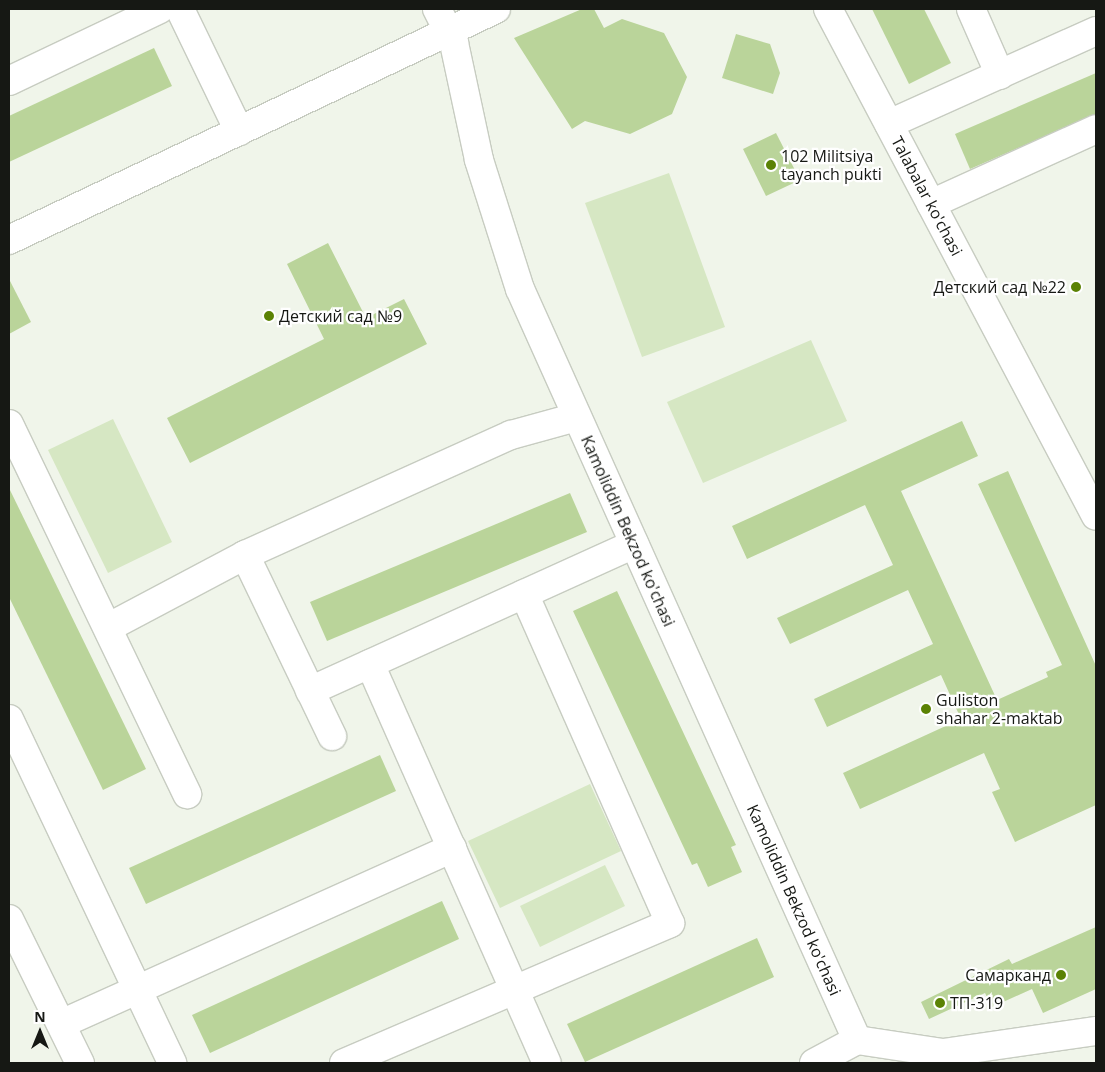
<!DOCTYPE html>
<meta charset="utf-8">
<style>
body{margin:0}
#map{position:relative;width:1105px;height:1072px;overflow:hidden;background:#f0f5ea;font-family:"Open Sans",sans-serif}
div>[style]{position:absolute}
[style*='--x']{left:calc(var(--x)*1px);top:calc(var(--y)*1px);width:calc(var(--w)*1px);rotate:calc(var(--a)*1deg)}
.green>*{inset:0;background:#d6e7c3}
.building>*{inset:0;background:#bad49a}
.roads{filter:drop-shadow(1px 0 #c7ccc1) drop-shadow(-1px 0 #c7ccc1) drop-shadow(0 1px #c7ccc1) drop-shadow(0 -1px #c7ccc1)}
.minor>*{height:28px;margin:-14px;padding:0 14px;transform-origin:14px;border-radius:14px;background:#fff}
.dots>*{width:14px;height:14px;translate:-50% -50%;box-sizing:border-box;border:2px solid #fff;border-radius:50%}
span{translate:-50% -50%;white-space:nowrap;text-align:center;line-height:1.15;-webkit-text-stroke:4.5px #fff;paint-order:stroke}
.poi-label{font-size:16px;color:#161814}
.left{translate:0 -50%;text-align:left}
.right{translate:-100% -50%;text-align:right}
.street-label{font-size:16px;color:#161814}
.frame{position:absolute;inset:0;border:10px solid #161814;pointer-events:none}
.north{position:absolute;left:15px;top:1007px;width:50px;height:50px;-webkit-text-stroke:4px #fff;paint-order:stroke;rotate:0deg;font-size:14px;font-weight:700;line-height:20px;text-align:center;color:#161814}
.north::after{content:'';display:block;margin:auto;width:18px;height:22px;background:#161814;clip-path:polygon(50% 0,100% 100%,50% 72%,0 100%)}
</style>
<div id="map">
<div class="green">
<i style="clip-path:polygon(669px 173px,725px 327px,642px 357px,585px 203px)"></i>
<i style="clip-path:polygon(811px 340px,847px 421px,703px 483px,667px 402px)"></i>
<i style="clip-path:polygon(113px 419px,172px 542px,108px 573px,48px 450px)"></i>
<i style="clip-path:polygon(590px 784px,621px 851px,500px 908px,468px 841px)"></i>
<i style="clip-path:polygon(605px 865px,625px 906px,540px 947px,520px 906px)"></i>
</div>
<div class="building">
<i style="clip-path:polygon(582px 9px,594px 9px,604px 28px,622px 19px,664px 33px,687px 77px,672px 114px,630px 134px,585px 121px,572px 129px,514px 38px)"></i>
<i style="clip-path:polygon(872px 9px,924px 9px,951px 63px,909px 84px)"></i>
<i style="clip-path:polygon(736px 34px,770px 44px,780px 73px,773px 94px,722px 78px)"></i>
<i style="clip-path:polygon(154px 48px,172px 86px,9px 162px,9px 116px)"></i>
<i style="clip-path:polygon(1096px 73px,1096px 114px,970px 169px,955px 134px)"></i>
<i style="clip-path:polygon(776px 133px,800px 180px,766px 196px,743px 149px)"></i>
<i style="clip-path:polygon(328px 243px,366px 318px,404px 299px,427px 344px,190px 463px,167px 418px,324px 339px,287px 264px)"></i>
<i style="clip-path:polygon(9px 279px,31px 322px,9px 334px)"></i>
<i style="clip-path:polygon(962px 421px,978px 456px,901px 491px,997px 700px,1048px 677px,1046px 672px,1062px 665px,978px 484px,1008px 471px,1096px 666px,1096px 805px,1015px 842px,992px 792px,1000px 789px,984px 753px,860px 809px,843px 773px,961px 719px,941px 675px,827px 727px,814px 699px,933px 644px,908px 590px,790px 644px,777px 618px,893px 565px,865px 505px,747px 559px,732px 526px)"></i>
<i style="clip-path:polygon(9px 488px,146px 769px,103px 790px,9px 597px)"></i>
<i style="clip-path:polygon(570px 493px,587px 532px,327px 641px,310px 602px)"></i>
<i style="clip-path:polygon(617px 591px,736px 845px,731px 847px,742px 872px,708px 887px,697px 863px,692px 865px,573px 611px)"></i>
<i style="clip-path:polygon(380px 755px,396px 791px,146px 904px,129px 868px)"></i>
<i style="clip-path:polygon(442px 901px,459px 939px,210px 1053px,192px 1015px)"></i>
<i style="clip-path:polygon(1096px 927px,1096px 989px,1043px 1013px,1032px 989px,992px 1007px,985px 993px,929px 1019px,921px 1002px,1009px 959px,1012px 964px)"></i>
<i style="clip-path:polygon(757px 938px,774px 977px,585px 1062px,567px 1024px)"></i>
</div>
<div class="roads">
<div class="minor">
<i style="--x:180;--y:9;--w:136;--a:64.2"></i>
<i style="--x:437;--y:9;--w:38;--a:63"></i>
<i style="--x:454;--y:43;--w:120;--a:77.9"></i>
<i style="--x:479;--y:160;--w:135;--a:72.4"></i>
<i style="--x:520;--y:289;--w:823;--a:65.83"></i>
<i style="--x:828;--y:9;--w:573;--a:62.14"></i>
<i style="--x:971;--y:9;--w:72;--a:66.3"></i>
<i style="--x:9;--y:81;--w:167;--a:-25.5"></i>
<i style="--x:889;--y:124;--w:227;--a:-24.2"></i>
<i style="--x:931;--y:204;--w:181;--a:-24.4"></i>
<i style="--x:9;--y:240;--w:539;--a:-25.38"></i>
<i style="--x:9;--y:424;--w:411;--a:64.3"></i>
<i style="--x:245;--y:555;--w:201;--a:64.3"></i>
<i style="--x:109;--y:627;--w:154;--a:-27.9"></i>
<i style="--x:245;--y:555;--w:292;--a:-24.3"></i>
<i style="--x:511;--y:435;--w:68;--a:-15.3"></i>
<i style="--x:370;--y:664;--w:436;--a:66.1"></i>
<i style="--x:310;--y:691;--w:356;--a:-24.4"></i>
<i style="--x:9;--y:719;--w:381;--a:64.6"></i>
<i style="--x:9;--y:919;--w:161;--a:63.8"></i>
<i style="--x:61;--y:1024;--w:429;--a:-24.2"></i>
<i style="--x:344;--y:1063;--w:355;--a:-23.2"></i>
<i style="--x:670;--y:923;--w:360;--a:-113.9"></i>
<i style="--x:814;--y:1063;--w:49;--a:-28.1"></i>
<i style="--x:857;--y:1040;--w:87;--a:8.6"></i>
<i style="--x:943;--y:1053;--w:155;--a:-8.2"></i>
</div>
</div>
<div class="dots">
<i style="left:771px;top:165px;background:#5b8204"></i>
<i style="left:1076px;top:287px;background:#5b8204"></i>
<i style="left:269px;top:316px;background:#5b8204"></i>
<i style="left:926px;top:709px;background:#5b8204"></i>
<i style="left:1061px;top:975px;background:#5b8204"></i>
<i style="left:940px;top:1003px;background:#5b8204"></i>
</div>
<div class="poi-label">
<span class="left" style="left:781px;top:165px">102 Militsiya<br>tayanch pukti</span>
<span class="right" style="left:1066px;top:287px">Детский сад №22</span>
<span class="left" style="left:279px;top:316px">Детский сад №9</span>
<span class="left" style="left:936px;top:709px">Guliston<br>shahar 2-maktab</span>
<span class="right" style="left:1051px;top:975px">Самарканд</span>
<span class="left" style="left:950px;top:1003px">ТП-319</span>
</div>
<div class="street-label">
<span style="left:927px;top:196px;rotate:62deg">Talabalar ko'chasi</span>
<span style="left:628px;top:531px;rotate:66deg">Kamoliddin Bekzod ko'chasi</span>
<span style="left:794px;top:900px;rotate:66deg">Kamoliddin Bekzod ko'chasi</span>
</div>
<div class="frame"></div>
<div class="north">N</div>
</div>
